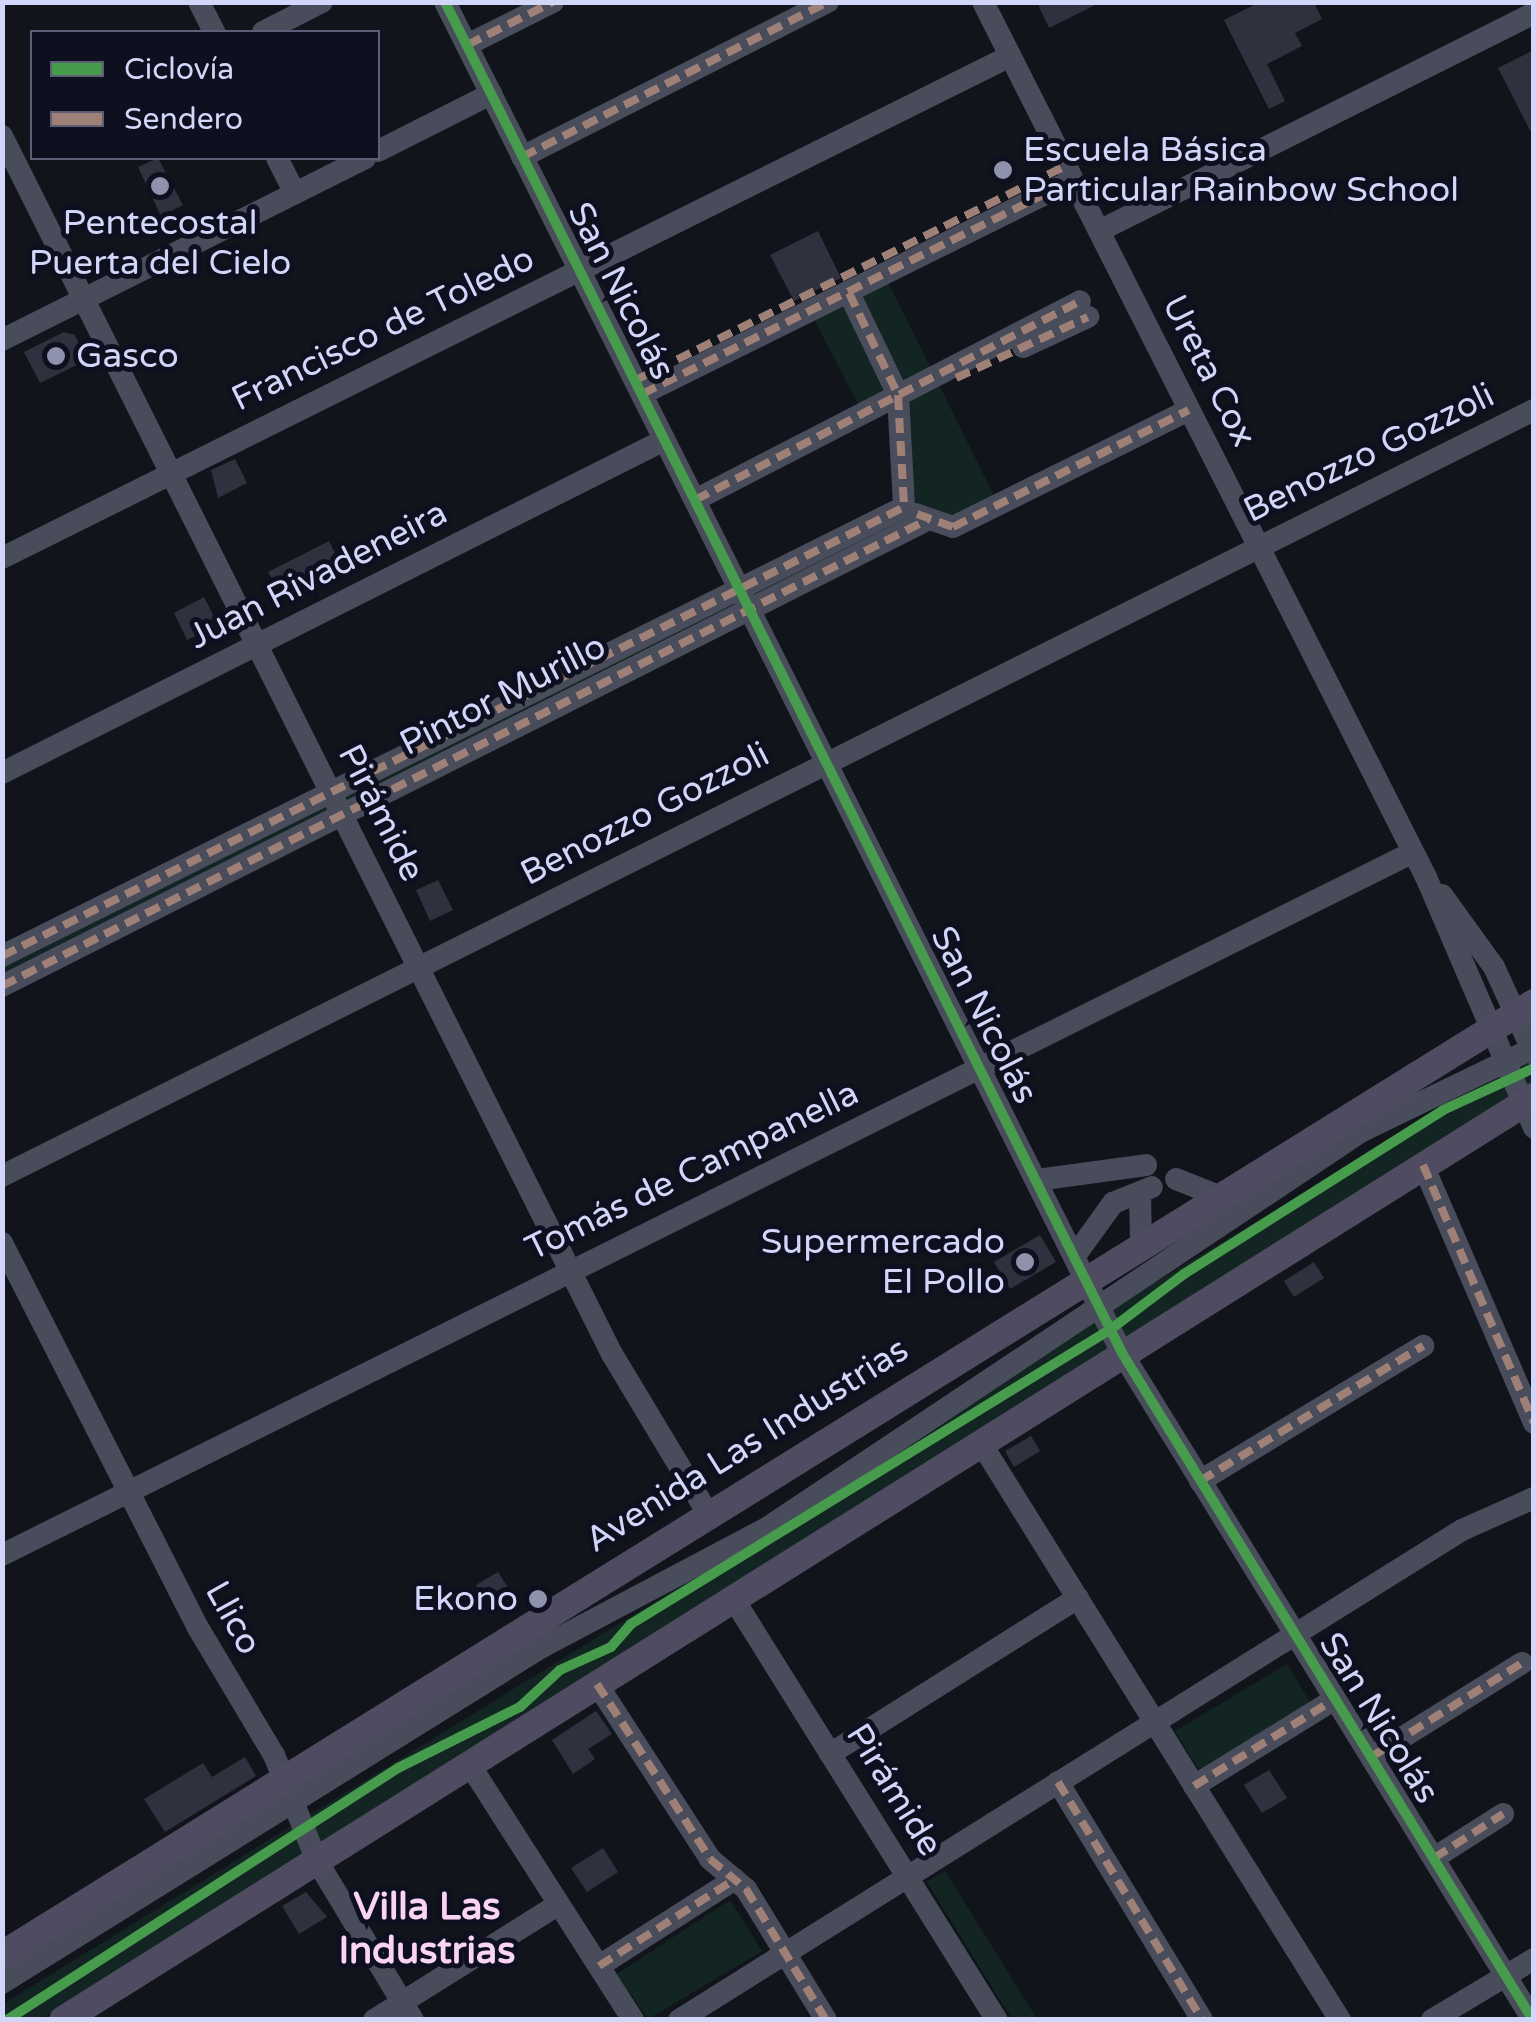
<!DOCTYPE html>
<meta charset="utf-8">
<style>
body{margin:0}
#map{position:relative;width:1536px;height:2022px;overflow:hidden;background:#12141c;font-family:"Varela Round",sans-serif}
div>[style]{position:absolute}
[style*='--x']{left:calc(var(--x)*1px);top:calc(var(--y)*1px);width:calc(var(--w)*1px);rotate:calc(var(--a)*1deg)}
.green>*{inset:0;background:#132522}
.building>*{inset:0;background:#30313e}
.minor>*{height:22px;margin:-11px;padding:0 11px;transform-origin:11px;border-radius:11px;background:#484c5b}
.major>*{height:28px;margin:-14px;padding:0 14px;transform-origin:14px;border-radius:14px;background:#4f4c61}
.quiet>*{height:8px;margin-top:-4px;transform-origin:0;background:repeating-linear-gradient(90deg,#9e8076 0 15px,transparent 0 23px)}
.cycleway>*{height:10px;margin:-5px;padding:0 5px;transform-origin:5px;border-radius:5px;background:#469c4c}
.dots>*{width:28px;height:28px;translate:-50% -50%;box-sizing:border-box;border:5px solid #0f101f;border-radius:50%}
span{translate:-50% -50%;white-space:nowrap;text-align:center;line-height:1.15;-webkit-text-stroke:10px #0f101f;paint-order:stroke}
.poi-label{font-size:35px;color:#d2d6f9}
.left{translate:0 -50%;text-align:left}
.right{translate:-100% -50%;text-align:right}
.street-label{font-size:35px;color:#d2d6f9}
.neighbourhood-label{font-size:38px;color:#fad4f4;font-weight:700}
.frame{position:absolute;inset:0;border:5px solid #d2d6f9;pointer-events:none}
.legend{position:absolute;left:30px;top:30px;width:350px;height:130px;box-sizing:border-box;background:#0f101f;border:2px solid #5d5f76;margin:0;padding:12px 18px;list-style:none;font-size:30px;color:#d2d6f9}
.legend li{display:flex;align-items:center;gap:20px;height:50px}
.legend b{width:50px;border:2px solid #5d5f76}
</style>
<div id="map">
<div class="green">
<i style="clip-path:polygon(886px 278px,996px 500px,946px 523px,906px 503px,905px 398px,853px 296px)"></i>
<i style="clip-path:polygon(842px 300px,889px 394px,860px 408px,812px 315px)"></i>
<i style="clip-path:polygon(910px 517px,3px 980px,3px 965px)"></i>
<i style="clip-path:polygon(1533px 1055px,1533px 1089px,42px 2019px,3px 2020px,3px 2004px,729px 1556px,983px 1386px)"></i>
<i style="clip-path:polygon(1287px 1664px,1319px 1717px,1208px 1785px,1175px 1731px)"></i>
<i style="clip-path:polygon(945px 1871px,1037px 2019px,1012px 2019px,927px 1882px)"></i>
<i style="clip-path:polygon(730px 1900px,762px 1951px,648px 2019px,617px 1974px)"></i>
</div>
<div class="building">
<i style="clip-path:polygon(1037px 2px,1101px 2px,1049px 28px)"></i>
<i style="clip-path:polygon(1260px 2px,1314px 2px,1322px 19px,1295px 33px,1302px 46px,1267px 64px,1285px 101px,1269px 109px,1224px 20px)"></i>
<i style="clip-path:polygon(1534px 50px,1534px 138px,1498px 68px)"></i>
<i style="clip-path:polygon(158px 158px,183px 205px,161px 216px,138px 167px)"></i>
<i style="clip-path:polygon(818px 231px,841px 278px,794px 301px,770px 255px)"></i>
<i style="clip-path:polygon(64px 332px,75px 335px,87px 360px,40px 383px,24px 352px)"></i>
<i style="clip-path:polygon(235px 459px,247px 483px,218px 498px,211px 470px)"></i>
<i style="clip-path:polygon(329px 541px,340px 563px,286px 590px,275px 584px,268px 572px)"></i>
<i style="clip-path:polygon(204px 597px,218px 625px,187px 640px,174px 613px)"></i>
<i style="clip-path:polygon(438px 880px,453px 910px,430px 921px,416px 890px)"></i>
<i style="clip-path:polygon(1040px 1235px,1056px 1262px,1010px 1289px,994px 1262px)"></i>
<i style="clip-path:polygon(1314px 1262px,1324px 1278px,1294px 1297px,1284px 1281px)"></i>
<i style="clip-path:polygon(1031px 1436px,1040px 1451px,1014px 1467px,1005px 1451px)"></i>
<i style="clip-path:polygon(498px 1572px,514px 1597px,491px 1611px,476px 1585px)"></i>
<i style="clip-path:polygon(596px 1711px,612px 1734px,588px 1749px,595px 1759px,573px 1774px,552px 1740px)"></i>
<i style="clip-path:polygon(245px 1757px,256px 1776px,165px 1832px,144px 1799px,203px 1763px,212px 1777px)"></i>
<i style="clip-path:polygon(1269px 1770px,1287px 1798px,1262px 1813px,1244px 1785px)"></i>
<i style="clip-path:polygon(603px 1848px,618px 1872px,587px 1892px,571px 1868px)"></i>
<i style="clip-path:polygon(306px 1892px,327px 1917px,299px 1934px,282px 1906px)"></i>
</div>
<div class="minor">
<i style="--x:199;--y:2;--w:34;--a:63"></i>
<i style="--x:445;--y:2;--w:1511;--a:63.38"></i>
<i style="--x:1122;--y:1353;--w:783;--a:58.36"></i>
<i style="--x:983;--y:2;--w:981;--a:63.15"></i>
<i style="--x:1426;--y:877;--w:273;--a:66.7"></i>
<i style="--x:263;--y:32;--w:66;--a:-27"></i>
<i style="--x:467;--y:45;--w:96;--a:-26.6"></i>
<i style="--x:2;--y:136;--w:1362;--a:63.4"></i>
<i style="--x:612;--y:1354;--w:187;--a:59"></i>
<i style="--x:378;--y:151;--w:127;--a:-26.8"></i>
<i style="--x:522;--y:157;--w:343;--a:-26.9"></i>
<i style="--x:277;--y:158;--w:39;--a:63"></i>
<i style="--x:1099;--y:231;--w:487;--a:-26.6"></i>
<i style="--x:849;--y:293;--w:113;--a:64.3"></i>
<i style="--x:898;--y:395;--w:112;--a:86.9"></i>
<i style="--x:2;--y:340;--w:406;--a:-26.6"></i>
<i style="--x:1023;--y:347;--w:72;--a:-24.8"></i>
<i style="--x:642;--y:394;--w:481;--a:-26.4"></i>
<i style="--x:695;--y:500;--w:433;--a:-27.3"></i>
<i style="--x:915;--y:514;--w:40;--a:18.9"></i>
<i style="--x:953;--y:527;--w:263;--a:-26.4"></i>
<i style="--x:2;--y:558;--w:1126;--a:-26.47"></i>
<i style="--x:2;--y:773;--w:741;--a:-26.7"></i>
<i style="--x:1442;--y:895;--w:89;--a:54.2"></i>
<i style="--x:1494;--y:967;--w:96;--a:65.3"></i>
<i style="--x:2;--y:956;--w:1008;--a:-26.46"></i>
<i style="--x:2;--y:986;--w:1036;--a:-26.74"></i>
<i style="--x:1423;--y:1165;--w:281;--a:66.7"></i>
<i style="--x:2;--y:1176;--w:1713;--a:-26.57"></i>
<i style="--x:1176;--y:1179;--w:43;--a:21.8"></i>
<i style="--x:1037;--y:1180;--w:110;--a:-7.8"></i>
<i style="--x:1140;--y:1194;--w:47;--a:88.8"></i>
<i style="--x:2;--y:1243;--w:430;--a:63"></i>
<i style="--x:197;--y:1626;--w:150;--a:59.2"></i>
<i style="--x:274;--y:1755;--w:114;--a:67.9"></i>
<i style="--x:317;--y:1861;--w:186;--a:58.9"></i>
<i style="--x:1077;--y:1253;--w:62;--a:-54.2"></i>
<i style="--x:1113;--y:1203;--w:42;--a:-22.3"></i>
<i style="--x:981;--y:1443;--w:680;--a:58.11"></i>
<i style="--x:1200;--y:1481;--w:261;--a:-31.2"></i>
<i style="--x:2;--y:1555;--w:1576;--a:-26.48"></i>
<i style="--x:733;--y:1598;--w:498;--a:58"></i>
<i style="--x:597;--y:1684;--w:208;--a:57.1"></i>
<i style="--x:710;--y:1859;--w:47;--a:39.8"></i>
<i style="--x:746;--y:1889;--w:153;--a:58.6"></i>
<i style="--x:830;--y:1754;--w:293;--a:-32.2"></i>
<i style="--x:1371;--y:1757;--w:178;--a:-31.9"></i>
<i style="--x:470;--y:1765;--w:303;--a:57.4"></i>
<i style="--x:1058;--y:1782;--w:278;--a:58.8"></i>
<i style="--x:1194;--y:1786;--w:166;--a:-31.7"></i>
<i style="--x:1434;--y:1858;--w:82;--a:-32.5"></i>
<i style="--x:599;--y:1966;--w:161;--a:-32.6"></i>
<i style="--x:2;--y:1983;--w:636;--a:-31.89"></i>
<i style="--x:542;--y:1647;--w:255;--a:-27.9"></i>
<i style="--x:767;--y:1528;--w:715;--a:-33.71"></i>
<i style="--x:1362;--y:1131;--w:191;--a:-25.8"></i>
<i style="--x:374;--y:2020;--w:218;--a:-32.1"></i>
<i style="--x:679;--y:2020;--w:924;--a:-32.04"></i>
<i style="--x:1462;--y:1530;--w:79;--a:-24"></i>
<i style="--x:1432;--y:2020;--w:119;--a:-30.9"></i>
</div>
<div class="major">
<i style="--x:2;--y:1955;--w:1804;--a:-31.86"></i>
<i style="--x:63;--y:2020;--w:1737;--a:-32.11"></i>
</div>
<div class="quiet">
<i style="--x:467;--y:45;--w:96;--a:-26.6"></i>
<i style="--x:522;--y:157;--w:343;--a:-26.9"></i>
<i style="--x:849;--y:293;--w:113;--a:64.3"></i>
<i style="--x:898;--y:395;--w:112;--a:86.9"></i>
<i style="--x:956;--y:378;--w:145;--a:-24.8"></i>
<i style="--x:636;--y:380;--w:480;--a:-26.5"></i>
<i style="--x:642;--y:394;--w:481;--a:-26.4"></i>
<i style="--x:695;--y:500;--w:433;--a:-27.3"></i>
<i style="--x:917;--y:514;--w:38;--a:20"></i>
<i style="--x:953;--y:527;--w:263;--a:-26.4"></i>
<i style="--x:2;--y:956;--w:1008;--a:-26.46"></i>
<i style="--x:2;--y:986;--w:1036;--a:-26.74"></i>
<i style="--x:1423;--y:1165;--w:281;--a:66.7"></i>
<i style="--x:1200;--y:1481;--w:261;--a:-31.2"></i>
<i style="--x:597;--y:1684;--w:208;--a:57.1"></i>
<i style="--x:710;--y:1859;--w:47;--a:39.8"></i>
<i style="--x:746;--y:1889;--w:153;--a:58.6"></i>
<i style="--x:1371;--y:1757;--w:178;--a:-31.9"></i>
<i style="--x:1058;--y:1782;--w:278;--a:58.8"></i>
<i style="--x:1194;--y:1786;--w:166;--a:-31.7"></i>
<i style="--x:1434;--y:1858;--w:82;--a:-32.5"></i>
<i style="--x:599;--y:1966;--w:161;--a:-32.6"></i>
</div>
<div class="cycleway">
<i style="--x:445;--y:2;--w:1511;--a:63.38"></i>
<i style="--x:1122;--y:1353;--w:783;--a:58.36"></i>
<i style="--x:7;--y:2020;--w:465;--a:-32.8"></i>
<i style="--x:398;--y:1768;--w:136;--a:-26.6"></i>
<i style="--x:520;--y:1707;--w:54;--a:-42.8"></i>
<i style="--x:560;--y:1670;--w:56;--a:-24.3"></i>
<i style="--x:611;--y:1647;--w:30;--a:-49"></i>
<i style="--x:631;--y:1624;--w:563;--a:-31.57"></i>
<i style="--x:1111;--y:1329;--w:91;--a:-37"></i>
<i style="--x:1184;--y:1274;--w:307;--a:-32.3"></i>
<i style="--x:1443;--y:1110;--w:100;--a:-24.8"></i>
</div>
<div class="dots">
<i style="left:1003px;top:170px;background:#8f92ac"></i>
<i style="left:160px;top:186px;background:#8f92ac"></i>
<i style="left:56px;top:356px;background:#8f92ac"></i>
<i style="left:1025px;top:1262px;background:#8f92ac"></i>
<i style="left:538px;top:1599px;background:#8f92ac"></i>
</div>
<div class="poi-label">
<span class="left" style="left:1023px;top:170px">Escuela Básica<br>Particular Rainbow School</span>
<span style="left:160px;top:243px">Pentecostal<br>Puerta del Cielo</span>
<span class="left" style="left:76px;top:356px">Gasco</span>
<span class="right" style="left:1005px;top:1262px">Supermercado<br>El Pollo</span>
<span class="right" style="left:518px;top:1599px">Ekono</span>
</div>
<div class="street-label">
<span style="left:621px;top:291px;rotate:63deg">San Nicolás</span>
<span style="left:383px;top:329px;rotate:-26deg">Francisco de Toledo</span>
<span style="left:1209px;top:371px;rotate:63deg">Ureta Cox</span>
<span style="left:1369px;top:453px;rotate:-26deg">Benozzo Gozzoli</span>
<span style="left:318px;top:575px;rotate:-27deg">Juan Rivadeneira</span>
<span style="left:503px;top:695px;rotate:-27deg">Pintor Murillo</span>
<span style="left:381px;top:813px;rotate:63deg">Pirámide</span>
<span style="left:645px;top:814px;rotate:-27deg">Benozzo Gozzoli</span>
<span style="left:984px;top:1015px;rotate:63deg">San Nicolás</span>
<span style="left:692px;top:1171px;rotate:-26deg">Tomás de Campanella</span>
<span style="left:747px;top:1445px;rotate:-32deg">Avenida Las Industrias</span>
<span style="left:233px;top:1618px;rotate:61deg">Llico</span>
<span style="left:1379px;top:1718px;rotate:58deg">San Nicolás</span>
<span style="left:894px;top:1790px;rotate:58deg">Pirámide</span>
</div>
<div class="neighbourhood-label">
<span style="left:427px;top:1930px">Villa Las<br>Industrias</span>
</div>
<div class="frame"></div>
<ul class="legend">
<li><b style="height:12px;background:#469c4c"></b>Ciclovía</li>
<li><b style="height:12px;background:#9e8076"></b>Sendero</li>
</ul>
</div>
